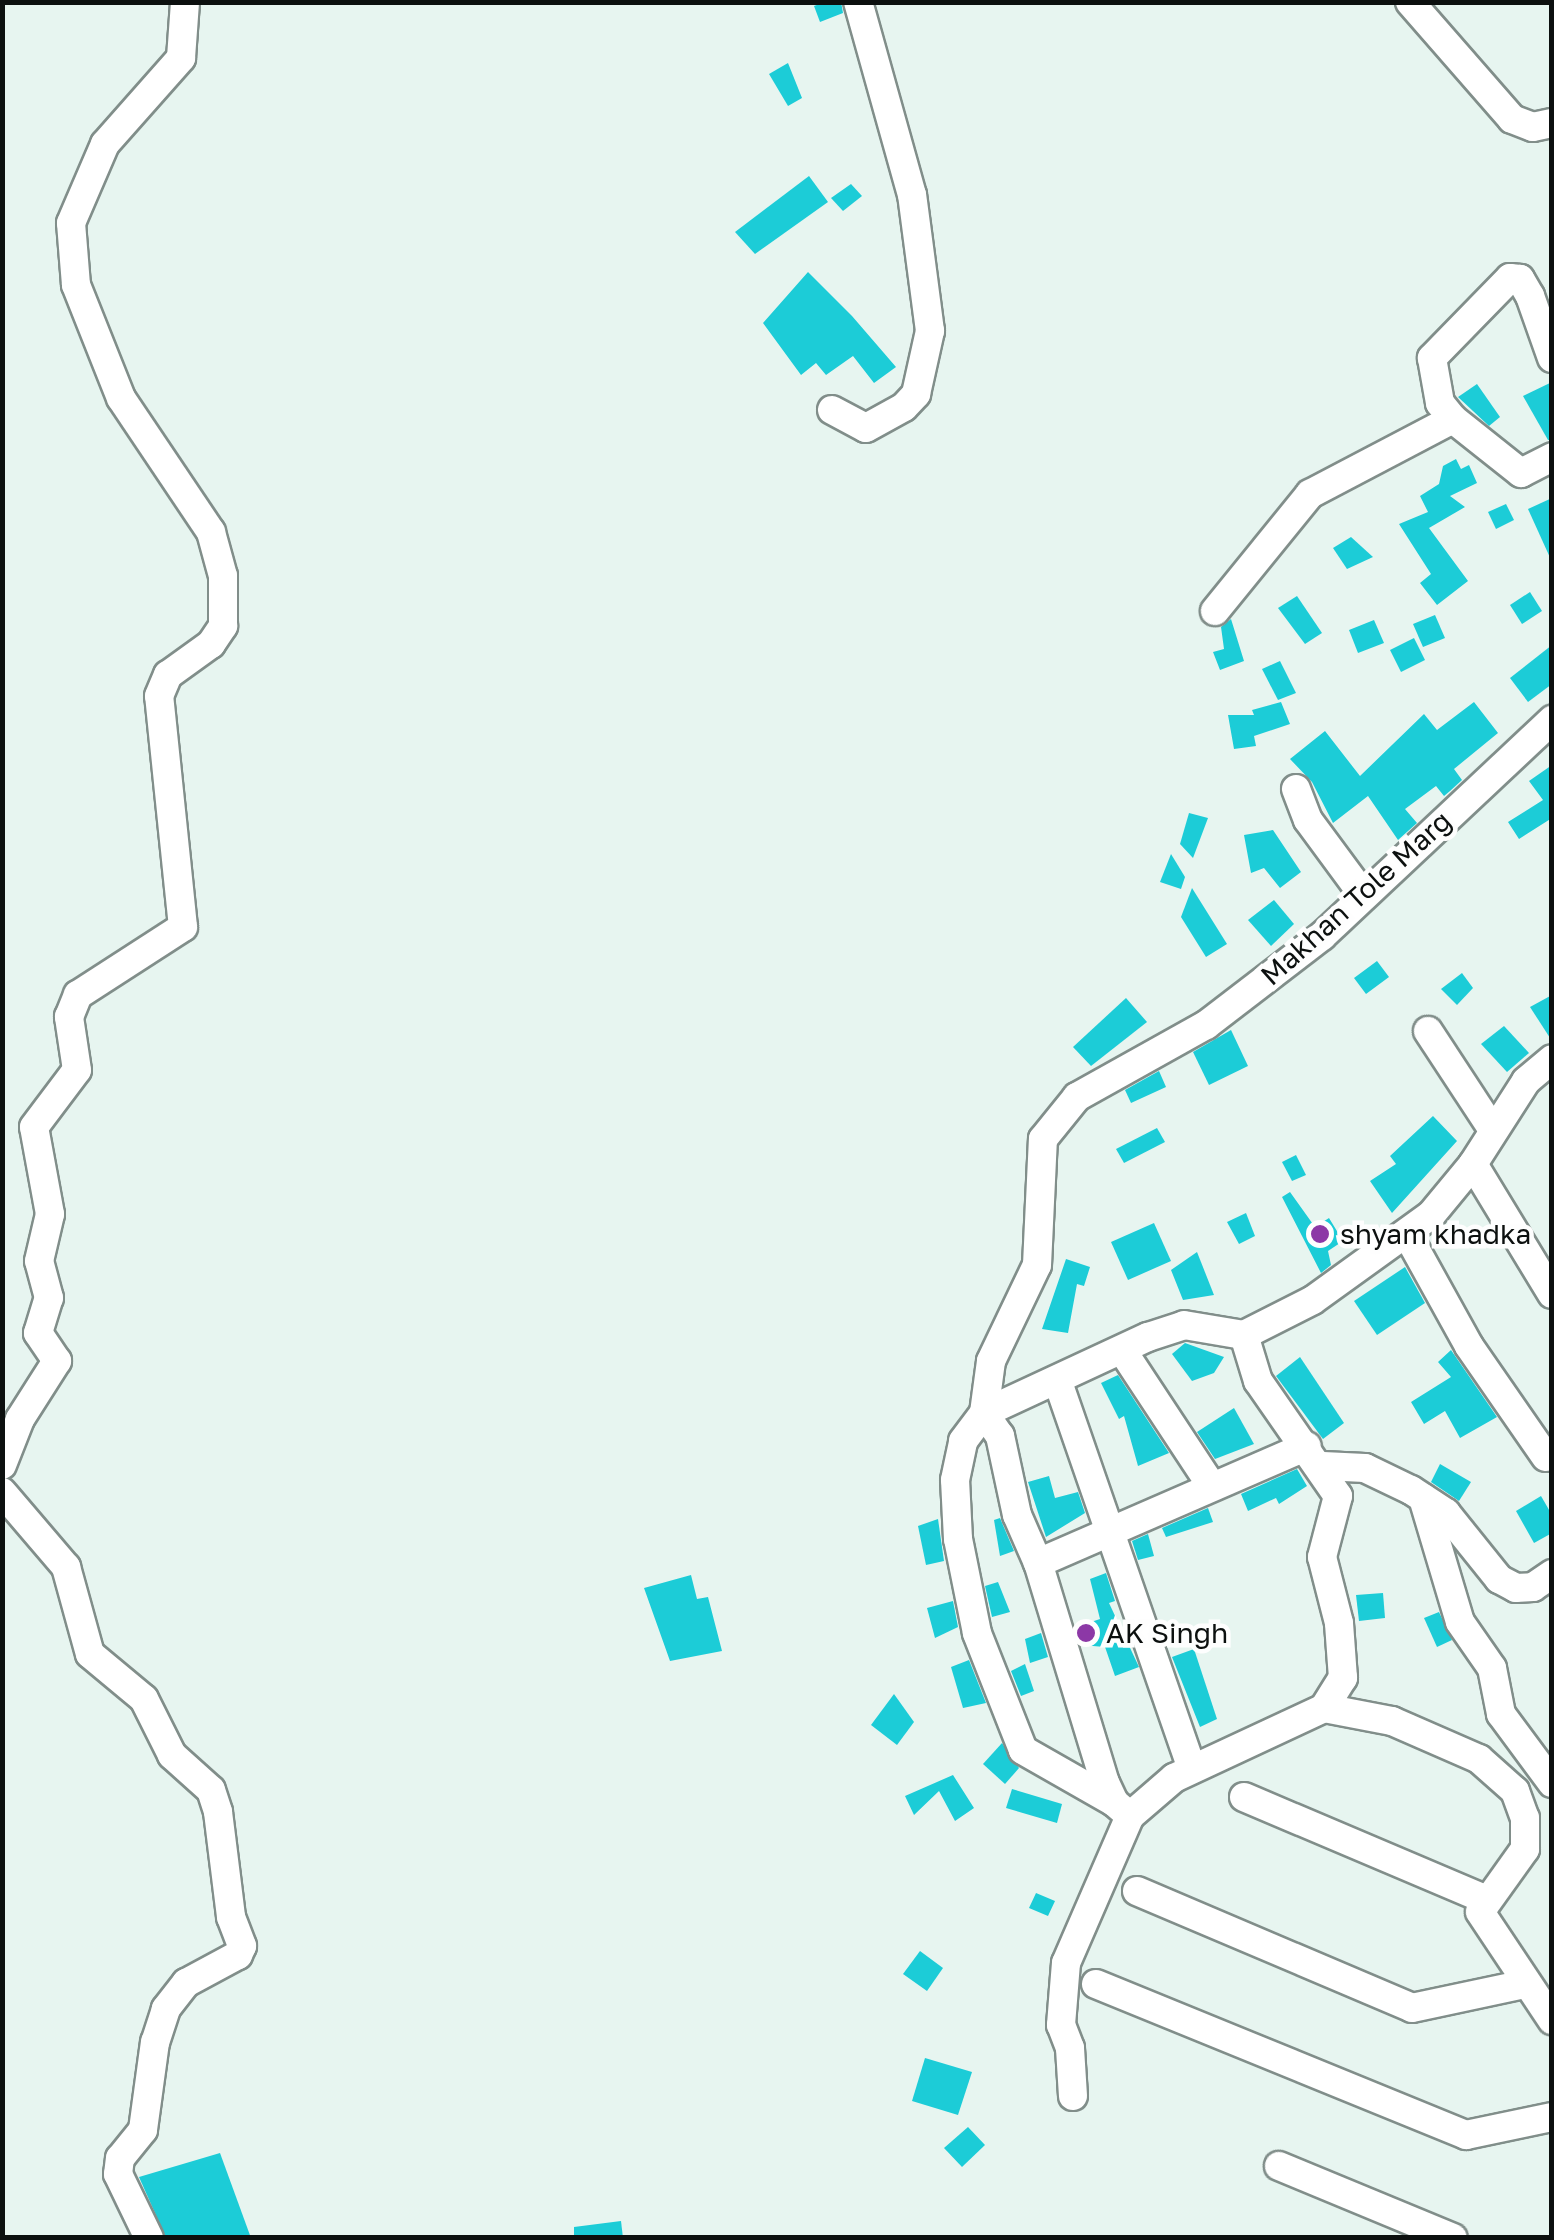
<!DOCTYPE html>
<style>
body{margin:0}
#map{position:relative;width:1554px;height:2240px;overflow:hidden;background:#e7f5f0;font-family:"Golos Text",sans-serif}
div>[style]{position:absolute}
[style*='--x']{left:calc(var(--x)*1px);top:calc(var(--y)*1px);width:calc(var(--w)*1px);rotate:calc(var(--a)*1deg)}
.building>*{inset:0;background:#1cccd7}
.roads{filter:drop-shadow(2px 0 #818e8a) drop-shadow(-2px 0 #818e8a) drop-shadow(0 2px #818e8a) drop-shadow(0 -2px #818e8a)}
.minor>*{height:28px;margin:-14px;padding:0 14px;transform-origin:14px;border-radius:14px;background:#fff}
.dots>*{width:28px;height:28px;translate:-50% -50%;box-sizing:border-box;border:5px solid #fefefe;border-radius:50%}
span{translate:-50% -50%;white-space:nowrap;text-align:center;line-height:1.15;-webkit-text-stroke:9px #fefefe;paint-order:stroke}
.street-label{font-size:28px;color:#0c100f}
.poi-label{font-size:28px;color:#0c100f}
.left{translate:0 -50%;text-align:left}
.frame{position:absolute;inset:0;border:5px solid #0c100f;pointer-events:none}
</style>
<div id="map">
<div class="building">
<i style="clip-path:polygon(825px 2px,841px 2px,843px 13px,820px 22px,814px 6px)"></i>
<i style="clip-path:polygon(788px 63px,802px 98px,788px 106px,769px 74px)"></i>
<i style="clip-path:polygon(809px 176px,828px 202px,755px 254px,735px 232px)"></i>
<i style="clip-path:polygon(851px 184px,862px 196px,843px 211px,831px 198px)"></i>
<i style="clip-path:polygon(808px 272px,852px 316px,896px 367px,874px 383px,853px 356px,826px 375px,816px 363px,801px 375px,763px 323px)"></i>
<i style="clip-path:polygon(1552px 382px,1552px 440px,1548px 440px,1523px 396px)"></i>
<i style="clip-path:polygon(1477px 384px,1500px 417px,1489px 426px,1458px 397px)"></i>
<i style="clip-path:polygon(1456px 459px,1461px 469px,1469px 465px,1477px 483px,1450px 496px,1465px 507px,1429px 528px,1468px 581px,1437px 605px,1420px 583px,1431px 574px,1399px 524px,1428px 512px,1420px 496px,1439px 484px,1443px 466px)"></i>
<i style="clip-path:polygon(1552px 498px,1552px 562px,1528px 509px)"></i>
<i style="clip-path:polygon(1506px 504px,1514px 520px,1496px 529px,1488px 512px)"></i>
<i style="clip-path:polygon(1351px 537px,1373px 557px,1347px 569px,1333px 548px)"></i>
<i style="clip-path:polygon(1530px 592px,1542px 611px,1522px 624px,1510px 605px)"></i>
<i style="clip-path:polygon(1297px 596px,1322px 633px,1305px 644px,1278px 608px)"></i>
<i style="clip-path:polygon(1435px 615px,1445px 638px,1423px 647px,1413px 624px)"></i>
<i style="clip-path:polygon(1231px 619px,1244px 661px,1220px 670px,1213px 652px,1224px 649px,1221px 627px)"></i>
<i style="clip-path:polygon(1374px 620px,1384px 643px,1358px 653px,1349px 630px)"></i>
<i style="clip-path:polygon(1414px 638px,1425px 660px,1401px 672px,1390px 650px)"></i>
<i style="clip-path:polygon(1552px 645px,1552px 684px,1528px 702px,1510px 678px)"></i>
<i style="clip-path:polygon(1280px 661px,1296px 693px,1278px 700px,1262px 669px)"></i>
<i style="clip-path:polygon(1281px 702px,1290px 724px,1254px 736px,1256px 746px,1234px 749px,1228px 715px,1254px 715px,1252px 710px)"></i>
<i style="clip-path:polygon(1474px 702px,1498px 733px,1454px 769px,1462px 780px,1450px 791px,1444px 796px,1436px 786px,1405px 809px,1417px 823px,1398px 840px,1368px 796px,1333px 823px,1312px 782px,1290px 759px,1325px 731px,1360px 776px,1424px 714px,1437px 730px)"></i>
<i style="clip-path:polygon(1552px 765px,1552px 818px,1519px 839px,1508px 822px,1543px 800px,1529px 781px)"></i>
<i style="clip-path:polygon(1189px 813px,1208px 818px,1193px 858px,1180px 844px)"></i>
<i style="clip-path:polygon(1273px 830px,1301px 872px,1280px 888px,1264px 868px,1251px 873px,1244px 835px)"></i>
<i style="clip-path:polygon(1171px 854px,1185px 877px,1181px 889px,1160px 882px)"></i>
<i style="clip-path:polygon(1192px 888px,1227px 944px,1206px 957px,1181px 917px)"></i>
<i style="clip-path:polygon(1274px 900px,1294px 924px,1271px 946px,1248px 920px)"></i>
<i style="clip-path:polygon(1377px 961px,1389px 977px,1366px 994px,1354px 978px)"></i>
<i style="clip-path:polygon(1462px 973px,1473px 988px,1457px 1005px,1441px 989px)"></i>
<i style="clip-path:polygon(1552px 995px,1552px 1041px,1530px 1007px)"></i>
<i style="clip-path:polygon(1126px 998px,1147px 1022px,1091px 1066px,1073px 1047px)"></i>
<i style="clip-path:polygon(1504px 1026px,1529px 1053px,1507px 1072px,1481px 1044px)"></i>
<i style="clip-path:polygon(1231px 1030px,1248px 1066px,1209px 1085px,1193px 1052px)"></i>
<i style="clip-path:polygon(1159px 1071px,1166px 1087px,1131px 1103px,1125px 1090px)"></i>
<i style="clip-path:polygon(1433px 1116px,1457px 1141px,1392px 1213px,1370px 1181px,1396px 1164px,1390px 1156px)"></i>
<i style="clip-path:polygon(1157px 1128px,1165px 1142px,1124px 1163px,1116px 1149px)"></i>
<i style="clip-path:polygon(1296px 1155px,1306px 1175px,1292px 1181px,1282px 1162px)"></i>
<i style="clip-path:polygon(1290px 1192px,1315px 1227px,1329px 1218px,1343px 1241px,1328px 1251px,1331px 1265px,1321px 1273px,1282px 1197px)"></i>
<i style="clip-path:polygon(1246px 1213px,1255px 1236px,1239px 1244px,1227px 1222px)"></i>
<i style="clip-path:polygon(1154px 1223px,1171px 1261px,1128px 1280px,1111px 1242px)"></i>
<i style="clip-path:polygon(1197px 1252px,1214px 1295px,1183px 1300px,1171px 1270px)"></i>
<i style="clip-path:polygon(1066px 1259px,1090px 1267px,1084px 1286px,1077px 1284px,1068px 1333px,1042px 1329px)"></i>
<i style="clip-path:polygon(1405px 1267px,1425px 1303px,1377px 1335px,1354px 1301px)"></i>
<i style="clip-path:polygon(1185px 1343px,1224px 1357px,1214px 1373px,1192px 1381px,1172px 1354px)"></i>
<i style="clip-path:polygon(1451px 1350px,1497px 1417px,1460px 1438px,1445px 1411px,1424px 1424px,1411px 1402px,1451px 1377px,1438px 1362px)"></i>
<i style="clip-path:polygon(1300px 1357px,1344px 1423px,1323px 1439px,1276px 1376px)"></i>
<i style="clip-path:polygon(1118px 1375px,1169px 1453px,1138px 1466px,1124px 1416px,1119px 1419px,1101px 1383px)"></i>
<i style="clip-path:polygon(1234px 1408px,1254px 1444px,1215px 1459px,1197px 1432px)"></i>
<i style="clip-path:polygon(1440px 1464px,1471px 1482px,1459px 1501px,1431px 1482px)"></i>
<i style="clip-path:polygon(1297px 1469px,1307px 1486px,1279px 1504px,1276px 1498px,1248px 1511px,1241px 1494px)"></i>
<i style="clip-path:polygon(1049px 1476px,1055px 1498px,1078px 1492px,1085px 1513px,1046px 1537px,1028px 1482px)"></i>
<i style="clip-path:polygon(1541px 1496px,1552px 1515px,1552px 1533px,1534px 1543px,1516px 1511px)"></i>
<i style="clip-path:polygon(1208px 1508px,1213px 1522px,1166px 1537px,1162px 1528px)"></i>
<i style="clip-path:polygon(1000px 1518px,1014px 1551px,1000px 1556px,994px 1520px)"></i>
<i style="clip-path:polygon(938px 1519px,944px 1561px,926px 1565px,918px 1526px)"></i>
<i style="clip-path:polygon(1148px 1534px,1154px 1556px,1138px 1560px,1132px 1541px)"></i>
<i style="clip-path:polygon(1106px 1573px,1115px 1601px,1109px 1603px,1139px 1667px,1115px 1676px,1105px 1647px,1081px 1645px,1076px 1627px,1100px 1619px,1090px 1579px)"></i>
<i style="clip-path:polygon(691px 1575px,697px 1599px,708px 1597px,722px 1651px,670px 1661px,644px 1588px)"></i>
<i style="clip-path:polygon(998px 1582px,1010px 1612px,992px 1617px,985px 1586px)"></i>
<i style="clip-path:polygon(1383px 1593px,1385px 1618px,1359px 1621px,1356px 1595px)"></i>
<i style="clip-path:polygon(953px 1601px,958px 1627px,935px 1638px,927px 1608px)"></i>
<i style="clip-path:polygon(1439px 1612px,1452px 1640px,1437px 1647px,1424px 1618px)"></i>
<i style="clip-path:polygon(1041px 1633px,1048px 1657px,1030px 1663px,1025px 1639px)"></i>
<i style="clip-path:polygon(1194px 1649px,1217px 1719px,1200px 1727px,1172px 1657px)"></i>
<i style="clip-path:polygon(969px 1660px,986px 1703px,963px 1708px,951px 1667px)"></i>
<i style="clip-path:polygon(1025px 1664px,1034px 1691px,1021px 1696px,1011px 1671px)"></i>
<i style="clip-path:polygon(894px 1694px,914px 1722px,897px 1745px,871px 1725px)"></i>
<i style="clip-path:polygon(1002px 1743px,1019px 1768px,1005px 1784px,983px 1764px)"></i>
<i style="clip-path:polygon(953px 1775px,974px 1808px,955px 1821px,939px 1791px,914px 1815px,905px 1796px)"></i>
<i style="clip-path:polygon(1012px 1789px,1062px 1804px,1057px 1823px,1006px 1808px)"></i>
<i style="clip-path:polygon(1036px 1893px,1055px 1901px,1048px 1916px,1029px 1908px)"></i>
<i style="clip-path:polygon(920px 1951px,943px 1968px,927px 1991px,903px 1974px)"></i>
<i style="clip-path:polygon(925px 2058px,972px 2072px,958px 2115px,912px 2101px)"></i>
<i style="clip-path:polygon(968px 2127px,985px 2145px,962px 2167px,944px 2148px)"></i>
<i style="clip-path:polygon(220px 2153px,251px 2238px,166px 2238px,139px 2177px)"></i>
<i style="clip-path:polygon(621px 2221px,623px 2238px,574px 2238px,574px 2227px)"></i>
</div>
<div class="roads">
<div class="minor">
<i style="--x:1410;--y:2;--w:155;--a:48.9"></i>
<i style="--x:1512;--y:119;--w:22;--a:21"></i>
<i style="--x:1533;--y:127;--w:19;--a:-12"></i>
<i style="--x:1552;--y:358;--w:66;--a:-109.5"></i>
<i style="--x:1530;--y:296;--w:20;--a:-120"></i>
<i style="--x:1520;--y:279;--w:10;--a:-174"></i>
<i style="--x:1510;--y:278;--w:112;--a:134.3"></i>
<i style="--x:1432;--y:358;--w:46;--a:79.9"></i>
<i style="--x:1440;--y:403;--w:21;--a:51"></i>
<i style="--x:1453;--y:419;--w:87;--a:38.5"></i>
<i style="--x:1521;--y:473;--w:35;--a:-27"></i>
<i style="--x:832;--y:410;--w:38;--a:28"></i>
<i style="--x:866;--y:428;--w:43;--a:-28.9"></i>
<i style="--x:904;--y:407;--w:18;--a:-47"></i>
<i style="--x:916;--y:394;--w:65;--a:-77.5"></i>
<i style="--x:930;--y:331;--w:137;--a:-97.5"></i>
<i style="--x:912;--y:195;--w:200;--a:-105.6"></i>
<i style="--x:1215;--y:611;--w:151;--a:-50.9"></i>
<i style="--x:1310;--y:494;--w:161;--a:-27.7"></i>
<i style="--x:1296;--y:789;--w:33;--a:69"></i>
<i style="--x:1308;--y:820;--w:94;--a:53.6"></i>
<i style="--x:1428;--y:1031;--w:115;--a:56.7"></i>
<i style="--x:1473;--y:1164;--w:152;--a:58.7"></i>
<i style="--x:1407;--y:1234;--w:128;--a:61"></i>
<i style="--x:1469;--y:1346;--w:135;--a:55.3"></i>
<i style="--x:1122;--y:1350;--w:162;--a:56.6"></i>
<i style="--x:1058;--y:1382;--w:409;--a:70.9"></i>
<i style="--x:2;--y:1465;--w:49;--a:-68.6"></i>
<i style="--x:20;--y:1419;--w:69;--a:-57.5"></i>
<i style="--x:57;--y:1361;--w:34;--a:-124"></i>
<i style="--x:38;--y:1333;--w:37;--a:-73"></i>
<i style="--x:49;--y:1298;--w:38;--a:-105"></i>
<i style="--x:39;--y:1261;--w:48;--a:-76.8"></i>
<i style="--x:50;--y:1214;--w:88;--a:-100.4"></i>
<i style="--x:34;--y:1127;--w:71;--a:-53"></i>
<i style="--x:77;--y:1070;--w:54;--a:-98.6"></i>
<i style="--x:69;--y:1017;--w:24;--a:-68"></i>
<i style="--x:78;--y:995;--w:125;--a:-32.9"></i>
<i style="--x:183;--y:927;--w:232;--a:-95.9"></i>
<i style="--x:159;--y:696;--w:23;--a:-67"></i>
<i style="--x:168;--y:675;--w:53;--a:-35.8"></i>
<i style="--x:211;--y:644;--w:22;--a:-56"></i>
<i style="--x:223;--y:626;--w:50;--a:-90"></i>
<i style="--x:223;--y:576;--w:46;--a:-105.3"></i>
<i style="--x:211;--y:532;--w:161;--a:-123.9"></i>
<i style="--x:121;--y:398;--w:122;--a:-111.7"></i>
<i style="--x:76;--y:285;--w:62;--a:-94.6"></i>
<i style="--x:71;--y:223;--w:86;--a:-66.7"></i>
<i style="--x:105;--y:144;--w:115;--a:-48.5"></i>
<i style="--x:181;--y:58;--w:56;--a:-85.9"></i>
<i style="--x:1323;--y:1466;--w:42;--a:2.7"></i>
<i style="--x:1365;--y:1468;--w:51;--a:25.6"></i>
<i style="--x:1411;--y:1490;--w:42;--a:33.3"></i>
<i style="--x:1446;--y:1513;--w:85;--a:51.2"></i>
<i style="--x:1499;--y:1579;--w:19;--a:28"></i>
<i style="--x:1516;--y:1588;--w:17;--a:-3"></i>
<i style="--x:1533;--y:1587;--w:23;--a:-34"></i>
<i style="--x:2;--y:1492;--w:99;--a:49.5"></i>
<i style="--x:66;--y:1567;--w:90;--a:74.6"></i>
<i style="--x:90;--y:1654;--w:70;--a:39.8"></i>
<i style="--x:144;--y:1699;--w:63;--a:63.4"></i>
<i style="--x:172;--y:1755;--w:52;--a:41.9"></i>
<i style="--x:211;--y:1790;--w:23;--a:72"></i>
<i style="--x:218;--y:1812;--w:106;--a:82.9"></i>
<i style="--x:231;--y:1917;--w:31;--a:69"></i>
<i style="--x:242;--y:1946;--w:10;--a:114"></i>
<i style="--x:238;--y:1955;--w:59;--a:151.7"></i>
<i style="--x:186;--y:1983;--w:33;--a:128"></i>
<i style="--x:166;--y:2009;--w:35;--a:108"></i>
<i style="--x:155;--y:2042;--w:89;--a:97.8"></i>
<i style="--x:143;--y:2130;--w:36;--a:129"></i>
<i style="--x:120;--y:2158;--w:16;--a:97"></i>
<i style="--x:118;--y:2174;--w:71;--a:64.2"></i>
<i style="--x:1423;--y:1498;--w:129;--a:73.4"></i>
<i style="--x:1460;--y:1622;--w:56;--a:55.2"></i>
<i style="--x:1492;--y:1668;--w:47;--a:78.9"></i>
<i style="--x:1501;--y:1714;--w:86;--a:53.5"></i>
<i style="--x:1038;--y:1563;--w:293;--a:-23.5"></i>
<i style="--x:1324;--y:1708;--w:69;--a:10.8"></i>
<i style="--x:1392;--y:1721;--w:95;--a:23.6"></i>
<i style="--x:1479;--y:1759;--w:48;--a:41.6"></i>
<i style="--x:1515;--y:1791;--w:29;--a:70"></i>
<i style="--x:1525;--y:1818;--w:31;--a:90"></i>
<i style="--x:1525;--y:1849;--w:77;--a:125.5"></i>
<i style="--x:1480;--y:1912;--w:130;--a:56.3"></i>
<i style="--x:1244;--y:1797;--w:261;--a:23"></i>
<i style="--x:1114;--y:1802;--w:105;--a:-150.3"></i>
<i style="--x:1023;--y:1750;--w:126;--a:-111.5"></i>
<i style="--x:977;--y:1633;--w:96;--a:-101.4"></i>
<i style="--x:958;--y:1539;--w:59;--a:-92.9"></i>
<i style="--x:955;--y:1480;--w:40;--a:-78"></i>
<i style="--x:963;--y:1441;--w:35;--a:-53"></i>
<i style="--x:984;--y:1413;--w:52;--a:-82.3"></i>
<i style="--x:991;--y:1361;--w:106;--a:-64.4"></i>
<i style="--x:1037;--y:1265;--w:126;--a:-87.3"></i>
<i style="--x:1043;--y:1139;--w:54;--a:-51"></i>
<i style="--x:1077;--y:1097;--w:148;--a:-29.2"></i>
<i style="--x:1206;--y:1025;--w:146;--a:-37.5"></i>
<i style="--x:1322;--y:936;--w:316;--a:-43.2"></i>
<i style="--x:1130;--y:1816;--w:21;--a:-139"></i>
<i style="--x:1114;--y:1802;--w:21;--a:-115"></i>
<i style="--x:1105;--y:1783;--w:230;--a:-106.9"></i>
<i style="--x:1038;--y:1563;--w:52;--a:-113.6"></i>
<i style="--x:1017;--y:1515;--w:81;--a:-102.1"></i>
<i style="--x:1000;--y:1436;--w:28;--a:-125"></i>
<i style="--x:984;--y:1413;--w:181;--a:-24.9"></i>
<i style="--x:1148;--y:1337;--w:38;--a:-18"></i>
<i style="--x:1184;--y:1325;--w:61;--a:9.5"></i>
<i style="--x:1244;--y:1335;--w:77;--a:-26.9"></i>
<i style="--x:1313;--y:1300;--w:145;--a:-35.8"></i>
<i style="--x:1431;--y:1215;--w:66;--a:-50.5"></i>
<i style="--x:1473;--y:1164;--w:98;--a:-57.4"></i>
<i style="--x:1526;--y:1081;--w:34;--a:-40"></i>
<i style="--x:1137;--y:1891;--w:299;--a:23"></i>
<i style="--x:1412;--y:2008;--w:116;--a:-12"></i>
<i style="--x:1096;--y:1984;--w:400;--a:22.2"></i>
<i style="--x:1466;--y:2135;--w:88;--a:-11.8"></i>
<i style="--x:1073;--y:2096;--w:48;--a:-93.6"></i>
<i style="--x:1070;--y:2048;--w:25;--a:-111"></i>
<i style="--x:1061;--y:2025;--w:62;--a:-85.4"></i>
<i style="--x:1066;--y:1963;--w:160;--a:-66.5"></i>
<i style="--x:1130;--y:1816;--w:58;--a:-40.8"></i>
<i style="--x:1174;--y:1778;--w:166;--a:-25"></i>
<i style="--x:1324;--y:1708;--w:36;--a:-58"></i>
<i style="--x:1343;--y:1678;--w:55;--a:-94.2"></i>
<i style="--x:1339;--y:1623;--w:68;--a:-104.4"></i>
<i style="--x:1322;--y:1557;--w:63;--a:-75.3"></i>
<i style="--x:1338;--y:1496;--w:140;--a:-124.8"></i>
<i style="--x:1258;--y:1381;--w:48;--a:-106.9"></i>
<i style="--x:1279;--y:2166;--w:188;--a:22.5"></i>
</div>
</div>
<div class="dots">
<i style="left:1320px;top:1234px;background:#8c38a6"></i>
<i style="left:1086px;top:1633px;background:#8c38a6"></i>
</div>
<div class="street-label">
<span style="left:1356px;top:898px;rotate:-42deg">Makhan Tole Marg</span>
</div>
<div class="poi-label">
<span class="left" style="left:1340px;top:1234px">shyam khadka</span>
<span class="left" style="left:1106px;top:1633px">AK Singh</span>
</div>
<div class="frame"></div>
</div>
